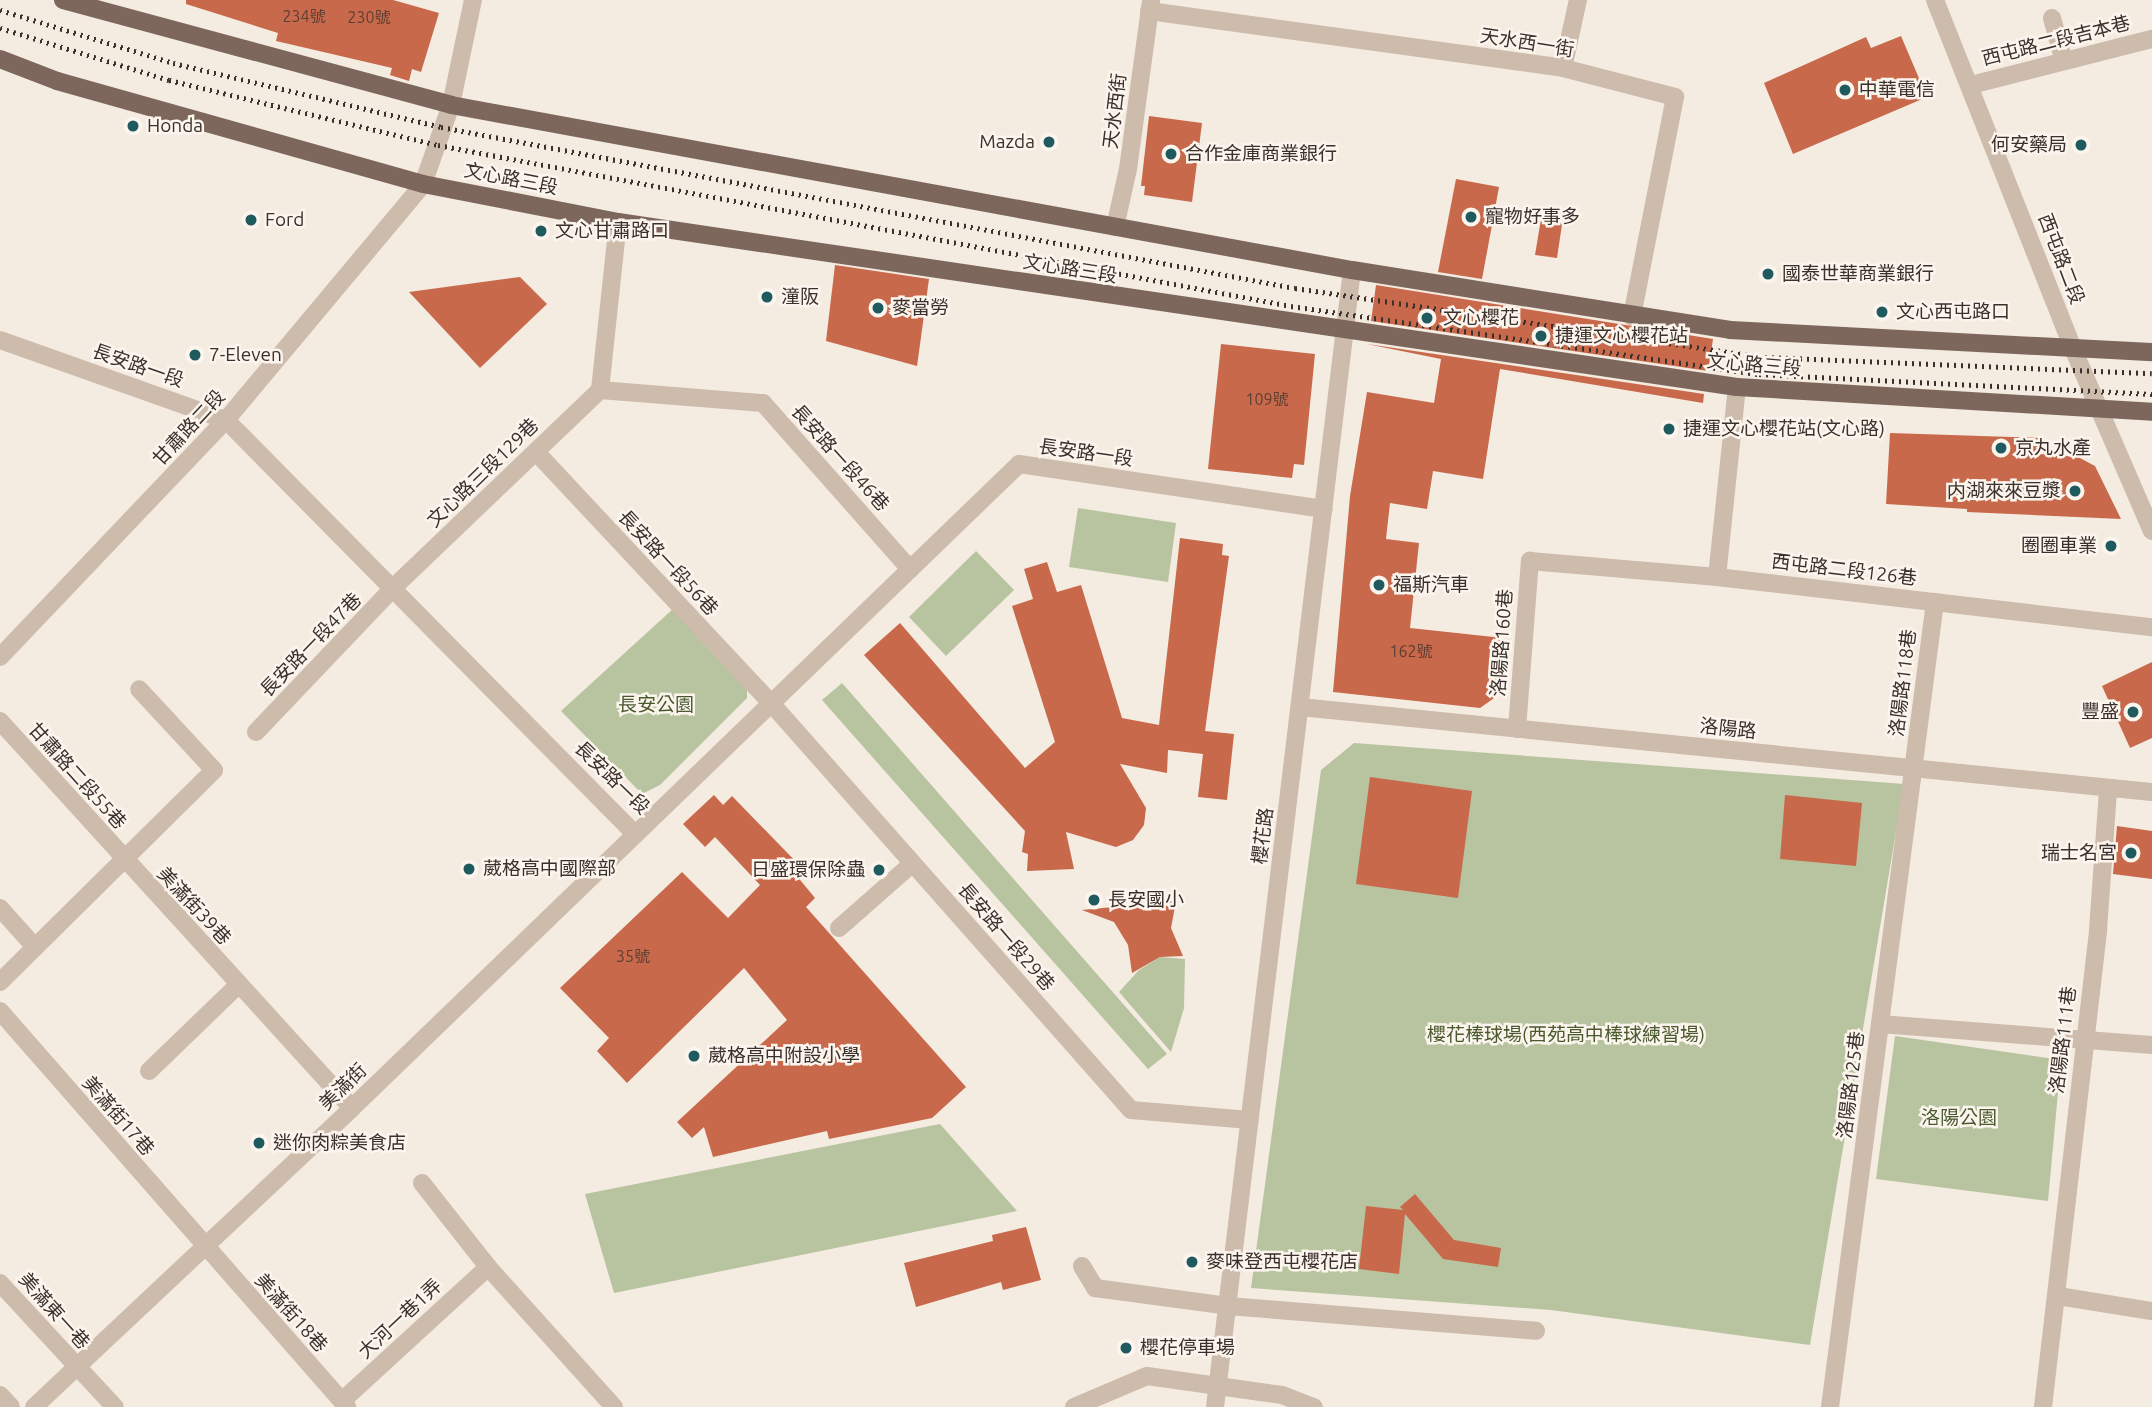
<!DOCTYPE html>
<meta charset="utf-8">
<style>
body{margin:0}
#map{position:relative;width:2152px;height:1407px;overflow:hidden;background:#f4ebe1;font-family:Ubuntu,"Noto Sans TC",sans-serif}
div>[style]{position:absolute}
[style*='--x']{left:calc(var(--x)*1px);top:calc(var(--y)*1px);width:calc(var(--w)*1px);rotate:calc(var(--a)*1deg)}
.green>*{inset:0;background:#b8c4a0}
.building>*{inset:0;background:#c8694b}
.minor>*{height:18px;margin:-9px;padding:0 9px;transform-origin:9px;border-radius:9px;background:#cdbbac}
.major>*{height:18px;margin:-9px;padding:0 9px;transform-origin:9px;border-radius:9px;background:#7d675c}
.rail>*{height:5px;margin-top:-2.5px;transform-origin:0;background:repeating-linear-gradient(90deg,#3b302b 0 2px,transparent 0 7px)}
.dots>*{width:19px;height:19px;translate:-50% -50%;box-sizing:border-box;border:4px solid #fbf5ee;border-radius:50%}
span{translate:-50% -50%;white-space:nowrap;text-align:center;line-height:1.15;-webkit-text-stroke:5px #fbf5ee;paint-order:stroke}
.number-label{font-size:16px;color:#5e3e33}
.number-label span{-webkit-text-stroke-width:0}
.street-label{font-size:19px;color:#3b302b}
.poi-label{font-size:19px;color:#3b302b}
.left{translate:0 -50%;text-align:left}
.right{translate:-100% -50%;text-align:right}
.park-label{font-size:19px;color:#4a5a2e}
</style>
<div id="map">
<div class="green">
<i style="clip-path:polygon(1078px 508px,1176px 523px,1168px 582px,1069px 567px)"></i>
<i style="clip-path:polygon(976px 551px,1014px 590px,946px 656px,909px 617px)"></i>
<i style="clip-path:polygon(674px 608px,747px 677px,747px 698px,660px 785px,642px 794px,561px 711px)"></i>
<i style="clip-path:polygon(842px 683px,1004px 868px,1167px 1054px,1148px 1069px,822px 700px)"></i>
<i style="clip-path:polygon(1354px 743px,1904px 784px,1810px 1345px,1551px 1310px,1251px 1288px,1321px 770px)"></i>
<i style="clip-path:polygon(1160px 957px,1185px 959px,1184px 1008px,1171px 1052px,1119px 992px,1139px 970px)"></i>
<i style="clip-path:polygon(1895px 1036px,2061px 1060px,2048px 1201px,1876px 1179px)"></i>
<i style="clip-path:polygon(940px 1124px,1017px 1211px,614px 1293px,585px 1194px)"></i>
</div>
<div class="building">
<i style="clip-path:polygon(186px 0,393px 0,439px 13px,421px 72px,412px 69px,409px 81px,390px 75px,392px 68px,276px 41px,278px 33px,186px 4px)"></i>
<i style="clip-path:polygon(1901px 36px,1927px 97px,1793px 154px,1764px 83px,1866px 37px,1871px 48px)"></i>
<i style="clip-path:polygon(1149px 116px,1202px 123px,1192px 202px,1144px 195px,1145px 186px,1141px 186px)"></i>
<i style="clip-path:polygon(1456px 179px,1499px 187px,1482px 279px,1438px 272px)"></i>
<i style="clip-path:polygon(1543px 207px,1564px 211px,1557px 258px,1535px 255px)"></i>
<i style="clip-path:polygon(835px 265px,929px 279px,917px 366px,826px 341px)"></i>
<i style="clip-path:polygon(520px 277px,547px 304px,480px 368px,409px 292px)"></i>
<i style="clip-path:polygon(1376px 285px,1713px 339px,1708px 371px,1371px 321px)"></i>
<i style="clip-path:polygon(1221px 344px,1315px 354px,1304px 465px,1294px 464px,1292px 478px,1208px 469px)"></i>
<i style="clip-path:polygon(1367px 344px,1704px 394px,1703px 403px,1500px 369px,1483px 479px,1433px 471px,1427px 509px,1390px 503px,1386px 539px,1419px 543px,1410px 628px,1503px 638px,1497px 696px,1480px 708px,1333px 692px,1350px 496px,1367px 392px,1434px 403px,1441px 359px)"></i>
<i style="clip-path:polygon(1890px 433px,2040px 438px,2040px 454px,2078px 457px,2095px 466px,2121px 519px,1967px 512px,1967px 509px,1886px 504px)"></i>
<i style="clip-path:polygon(1180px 538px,1223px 544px,1222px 555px,1229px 556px,1205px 731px,1234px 734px,1227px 800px,1198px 797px,1203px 754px,1168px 750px,1167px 773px,1120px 764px,1146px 808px,1144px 825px,1133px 840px,1116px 847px,1066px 832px,1074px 869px,1027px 871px,1028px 854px,1022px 852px,1025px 831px,864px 655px,900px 623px,1025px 768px,1055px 742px,1012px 606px,1033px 599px,1024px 569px,1047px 562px,1057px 592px,1081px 585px,1122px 718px,1159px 725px)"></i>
<i style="clip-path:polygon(2152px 662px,2152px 738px,2130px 748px,2102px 686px)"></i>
<i style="clip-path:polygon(1370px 777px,1472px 791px,1458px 898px,1356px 884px)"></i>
<i style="clip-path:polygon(714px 795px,723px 805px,732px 796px,802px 868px,796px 875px,815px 898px,806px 907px,966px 1087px,932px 1118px,829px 1139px,827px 1131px,713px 1157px,704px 1127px,692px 1138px,677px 1122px,787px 1020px,744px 968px,627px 1083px,597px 1051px,609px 1038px,560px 988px,682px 872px,728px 918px,760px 885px,715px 837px,705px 847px,683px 824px)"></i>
<i style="clip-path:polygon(1785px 795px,1862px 803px,1856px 866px,1780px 859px)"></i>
<i style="clip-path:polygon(2117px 826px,2152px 831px,2152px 879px,2113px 874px)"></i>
<i style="clip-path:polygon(1158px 899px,1176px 901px,1171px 928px,1183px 956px,1160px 957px,1132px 973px,1128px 945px,1114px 922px,1082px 910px,1134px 905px,1140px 909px)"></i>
<i style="clip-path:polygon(1415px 1194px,1454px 1240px,1501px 1248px,1498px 1267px,1443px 1259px,1405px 1214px,1399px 1274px,1359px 1269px,1366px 1206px,1403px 1210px,1400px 1207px)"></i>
<i style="clip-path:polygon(1026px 1227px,1041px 1280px,1003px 1290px,1001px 1282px,916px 1307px,904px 1263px,993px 1241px,992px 1235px)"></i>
</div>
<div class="minor">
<i style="--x:1935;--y:0;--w:378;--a:68.4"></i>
<i style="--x:2074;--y:351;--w:196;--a:66.6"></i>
<i style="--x:1149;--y:11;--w:418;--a:7.8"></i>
<i style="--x:1563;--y:68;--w:116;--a:14.5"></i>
<i style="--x:1675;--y:97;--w:224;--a:101.1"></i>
<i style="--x:2052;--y:18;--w:41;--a:74.6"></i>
<i style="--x:1563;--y:68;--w:70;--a:-77.6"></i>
<i style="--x:1971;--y:85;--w:187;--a:-14.3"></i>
<i style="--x:1115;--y:227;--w:59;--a:-77.4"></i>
<i style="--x:1128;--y:169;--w:171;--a:-82.2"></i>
<i style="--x:0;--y:340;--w:240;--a:19.5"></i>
<i style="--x:226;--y:420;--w:582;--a:45.35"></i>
<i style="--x:600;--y:390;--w:164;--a:4.6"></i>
<i style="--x:763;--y:403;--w:222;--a:48.5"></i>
<i style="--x:600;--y:390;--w:169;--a:-83.9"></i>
<i style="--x:536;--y:452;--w:344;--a:46.9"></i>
<i style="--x:771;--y:703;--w:543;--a:48.51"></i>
<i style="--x:1131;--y:1110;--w:119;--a:4.8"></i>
<i style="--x:1717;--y:577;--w:191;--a:-84"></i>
<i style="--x:0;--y:657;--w:327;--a:-46.4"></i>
<i style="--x:226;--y:420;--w:307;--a:-50.1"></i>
<i style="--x:423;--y:184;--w:84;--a:-70.5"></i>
<i style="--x:451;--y:105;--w:107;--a:-78.2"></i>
<i style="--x:1300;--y:707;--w:856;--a:5.7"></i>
<i style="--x:0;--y:721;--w:523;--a:47.71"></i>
<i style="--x:1517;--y:729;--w:169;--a:-85.6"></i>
<i style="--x:1530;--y:561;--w:188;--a:4.9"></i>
<i style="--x:1717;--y:577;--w:438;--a:6.6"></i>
<i style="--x:256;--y:732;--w:202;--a:-46.4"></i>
<i style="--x:395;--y:586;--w:284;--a:-43.7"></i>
<i style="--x:0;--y:908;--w:52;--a:48.1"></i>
<i style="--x:839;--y:928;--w:98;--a:-41.3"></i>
<i style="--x:0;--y:982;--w:301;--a:-44.7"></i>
<i style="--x:214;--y:770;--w:110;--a:-132.8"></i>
<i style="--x:0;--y:1011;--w:527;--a:48.77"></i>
<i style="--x:1880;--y:1024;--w:273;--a:4.4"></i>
<i style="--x:149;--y:1071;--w:124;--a:-44"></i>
<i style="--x:422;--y:1183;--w:107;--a:51.8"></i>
<i style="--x:1082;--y:1266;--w:26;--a:59"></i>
<i style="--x:1095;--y:1288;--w:134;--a:7.7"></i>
<i style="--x:1228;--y:1306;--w:309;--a:4.6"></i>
<i style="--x:0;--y:1283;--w:169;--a:47.2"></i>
<i style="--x:2058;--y:1296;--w:95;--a:9.1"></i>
<i style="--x:0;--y:1395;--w:16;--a:47"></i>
<i style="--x:342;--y:1401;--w:198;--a:-42.5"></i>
<i style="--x:488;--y:1267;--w:188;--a:48"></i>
<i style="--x:34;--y:1407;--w:436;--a:-43.2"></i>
<i style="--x:352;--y:1108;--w:927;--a:-43.99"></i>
<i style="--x:1019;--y:464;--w:308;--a:8.4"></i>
<i style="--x:1074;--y:1407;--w:79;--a:-23"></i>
<i style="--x:1147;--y:1376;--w:136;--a:8"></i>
<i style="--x:1282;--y:1395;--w:34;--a:21"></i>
<i style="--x:1215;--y:1407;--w:1145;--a:-83.13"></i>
<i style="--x:1830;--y:1407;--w:812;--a:-82.57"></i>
<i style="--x:2043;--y:1407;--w:480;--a:-83.4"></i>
<i style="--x:2098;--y:930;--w:141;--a:-85.9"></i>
</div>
<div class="major">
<i style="--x:63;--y:0;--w:402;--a:15.1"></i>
<i style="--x:451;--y:105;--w:916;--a:10.38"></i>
<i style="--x:1352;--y:270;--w:383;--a:9"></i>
<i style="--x:1730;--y:330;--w:423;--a:3"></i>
<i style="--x:0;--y:59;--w:61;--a:21.1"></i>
<i style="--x:57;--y:81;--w:380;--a:15.7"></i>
<i style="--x:423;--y:184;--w:199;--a:11"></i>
<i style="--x:618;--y:222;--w:1131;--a:8.39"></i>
<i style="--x:1737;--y:387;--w:416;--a:3.4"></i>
</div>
<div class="rail">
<i style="--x:0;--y:10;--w:181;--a:17"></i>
<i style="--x:173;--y:63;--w:276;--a:13.4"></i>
<i style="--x:441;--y:127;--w:869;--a:10.68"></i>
<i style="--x:1295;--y:288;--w:475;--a:8.4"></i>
<i style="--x:1765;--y:357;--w:387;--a:2.4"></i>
<i style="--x:0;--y:28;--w:177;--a:17.1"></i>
<i style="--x:169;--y:80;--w:277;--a:13.6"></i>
<i style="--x:438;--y:145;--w:868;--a:10.69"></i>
<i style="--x:1291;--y:306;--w:473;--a:8.3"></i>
<i style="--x:1759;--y:374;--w:394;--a:2.9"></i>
</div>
<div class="dots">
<i style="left:1845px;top:90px;background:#1f5a5e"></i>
<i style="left:133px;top:126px;background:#1f5a5e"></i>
<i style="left:1049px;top:142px;background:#1f5a5e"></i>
<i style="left:2081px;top:145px;background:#1f5a5e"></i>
<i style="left:1171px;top:154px;background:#1f5a5e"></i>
<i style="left:1471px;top:217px;background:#1f5a5e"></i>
<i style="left:251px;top:220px;background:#1f5a5e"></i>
<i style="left:541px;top:231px;background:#1f5a5e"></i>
<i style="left:1768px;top:274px;background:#1f5a5e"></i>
<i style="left:767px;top:297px;background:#1f5a5e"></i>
<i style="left:878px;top:308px;background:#1f5a5e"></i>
<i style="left:1882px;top:312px;background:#1f5a5e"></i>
<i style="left:1427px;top:318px;background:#1f5a5e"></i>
<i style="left:1541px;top:336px;background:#1f5a5e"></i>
<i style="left:195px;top:355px;background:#1f5a5e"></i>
<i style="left:1669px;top:429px;background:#1f5a5e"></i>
<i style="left:2001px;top:448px;background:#1f5a5e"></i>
<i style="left:2075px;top:491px;background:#1f5a5e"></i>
<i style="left:2111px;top:546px;background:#1f5a5e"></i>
<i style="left:1379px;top:585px;background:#1f5a5e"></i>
<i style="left:2133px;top:712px;background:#1f5a5e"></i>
<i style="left:2131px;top:853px;background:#1f5a5e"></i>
<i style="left:469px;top:869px;background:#1f5a5e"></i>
<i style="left:879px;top:870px;background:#1f5a5e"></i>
<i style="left:1094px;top:900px;background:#1f5a5e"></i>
<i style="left:694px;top:1056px;background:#1f5a5e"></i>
<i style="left:259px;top:1143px;background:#1f5a5e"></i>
<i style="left:1192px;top:1262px;background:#1f5a5e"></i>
<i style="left:1126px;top:1348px;background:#1f5a5e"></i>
</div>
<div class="number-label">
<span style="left:304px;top:16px">234號</span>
<span style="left:369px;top:17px">230號</span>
<span style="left:1267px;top:399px">109號</span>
<span style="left:1411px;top:651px">162號</span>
<span style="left:633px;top:956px">35號</span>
</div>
<div class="street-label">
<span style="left:2056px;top:41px;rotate:-14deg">西屯路二段吉本巷</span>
<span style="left:1527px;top:43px;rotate:9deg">天水西一街</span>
<span style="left:1115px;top:111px;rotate:-83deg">天水西街</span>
<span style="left:511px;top:179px;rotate:11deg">文心路三段</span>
<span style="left:2061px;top:259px;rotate:69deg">西屯路二段</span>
<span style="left:1070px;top:269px;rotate:9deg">文心路三段</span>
<span style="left:1754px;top:365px;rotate:5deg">文心路三段</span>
<span style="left:138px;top:366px;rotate:19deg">長安路一段</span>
<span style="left:189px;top:428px;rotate:-47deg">甘肅路二段</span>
<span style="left:1086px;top:453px;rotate:8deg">長安路一段</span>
<span style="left:840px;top:458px;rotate:48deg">長安路一段46巷</span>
<span style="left:483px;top:473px;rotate:-44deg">文心路三段129巷</span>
<span style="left:668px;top:563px;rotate:47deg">長安路一段56巷</span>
<span style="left:1844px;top:570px;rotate:7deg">西屯路二段126巷</span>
<span style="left:1502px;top:643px;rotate:-86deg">洛陽路160巷</span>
<span style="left:311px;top:645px;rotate:-46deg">長安路一段47巷</span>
<span style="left:1903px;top:683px;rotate:-83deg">洛陽路118巷</span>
<span style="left:1728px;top:729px;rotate:6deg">洛陽路</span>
<span style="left:77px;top:776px;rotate:48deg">甘肅路二段55巷</span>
<span style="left:612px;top:778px;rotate:44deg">長安路一段</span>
<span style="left:1263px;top:836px;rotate:-83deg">櫻花路</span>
<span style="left:194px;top:906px;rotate:47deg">美滿街39巷</span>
<span style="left:1006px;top:937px;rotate:49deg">長安路一段29巷</span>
<span style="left:2063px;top:1040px;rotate:-83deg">洛陽路111巷</span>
<span style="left:1851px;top:1085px;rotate:-83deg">洛陽路125巷</span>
<span style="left:343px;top:1087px;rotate:-44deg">美滿街</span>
<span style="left:118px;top:1116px;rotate:49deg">美滿街17巷</span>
<span style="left:54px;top:1311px;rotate:48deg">美滿東一巷</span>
<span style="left:291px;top:1313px;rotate:48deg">美滿街18巷</span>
<span style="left:400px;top:1319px;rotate:-43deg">大河一巷1弄</span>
</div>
<div class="poi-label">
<span class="left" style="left:1859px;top:90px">中華電信</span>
<span class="left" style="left:147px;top:126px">Honda</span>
<span class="right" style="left:1035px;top:142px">Mazda</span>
<span class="right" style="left:2067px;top:145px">何安藥局</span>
<span class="left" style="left:1185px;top:154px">合作金庫商業銀行</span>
<span class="left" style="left:1485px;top:217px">寵物好事多</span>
<span class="left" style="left:265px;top:220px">Ford</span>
<span class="left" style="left:555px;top:231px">文心甘肅路口</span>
<span class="left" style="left:1782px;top:274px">國泰世華商業銀行</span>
<span class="left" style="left:781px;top:297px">潼阪</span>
<span class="left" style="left:892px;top:308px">麥當勞</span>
<span class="left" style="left:1896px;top:312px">文心西屯路口</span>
<span class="left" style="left:1443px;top:318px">文心櫻花</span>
<span class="left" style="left:1555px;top:336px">捷運文心櫻花站</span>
<span class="left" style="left:209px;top:355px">7-Eleven</span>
<span class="left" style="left:1683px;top:429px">捷運文心櫻花站(文心路)</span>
<span class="left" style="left:2015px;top:448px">京丸水產</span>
<span class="right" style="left:2061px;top:491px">内湖來來豆漿</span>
<span class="right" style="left:2097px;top:546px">圈圈車業</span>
<span class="left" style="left:1393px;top:585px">福斯汽車</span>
<span class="right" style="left:2119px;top:712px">豐盛</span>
<span class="right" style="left:2117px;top:853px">瑞士名宮</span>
<span class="left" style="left:483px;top:869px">葳格高中國際部</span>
<span class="right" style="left:865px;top:870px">日盛環保除蟲</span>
<span class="left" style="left:1108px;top:900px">長安國小</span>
<span class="left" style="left:708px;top:1056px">葳格高中附設小學</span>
<span class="left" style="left:273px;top:1143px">迷你肉粽美食店</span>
<span class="left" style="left:1206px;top:1262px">麥味登西屯櫻花店</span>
<span class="left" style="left:1140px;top:1348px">櫻花停車場</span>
</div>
<div class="park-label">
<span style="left:656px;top:705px">長安公園</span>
<span style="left:1566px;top:1035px">櫻花棒球場(西苑高中棒球練習場)</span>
<span style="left:1959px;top:1118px">洛陽公園</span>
</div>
</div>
